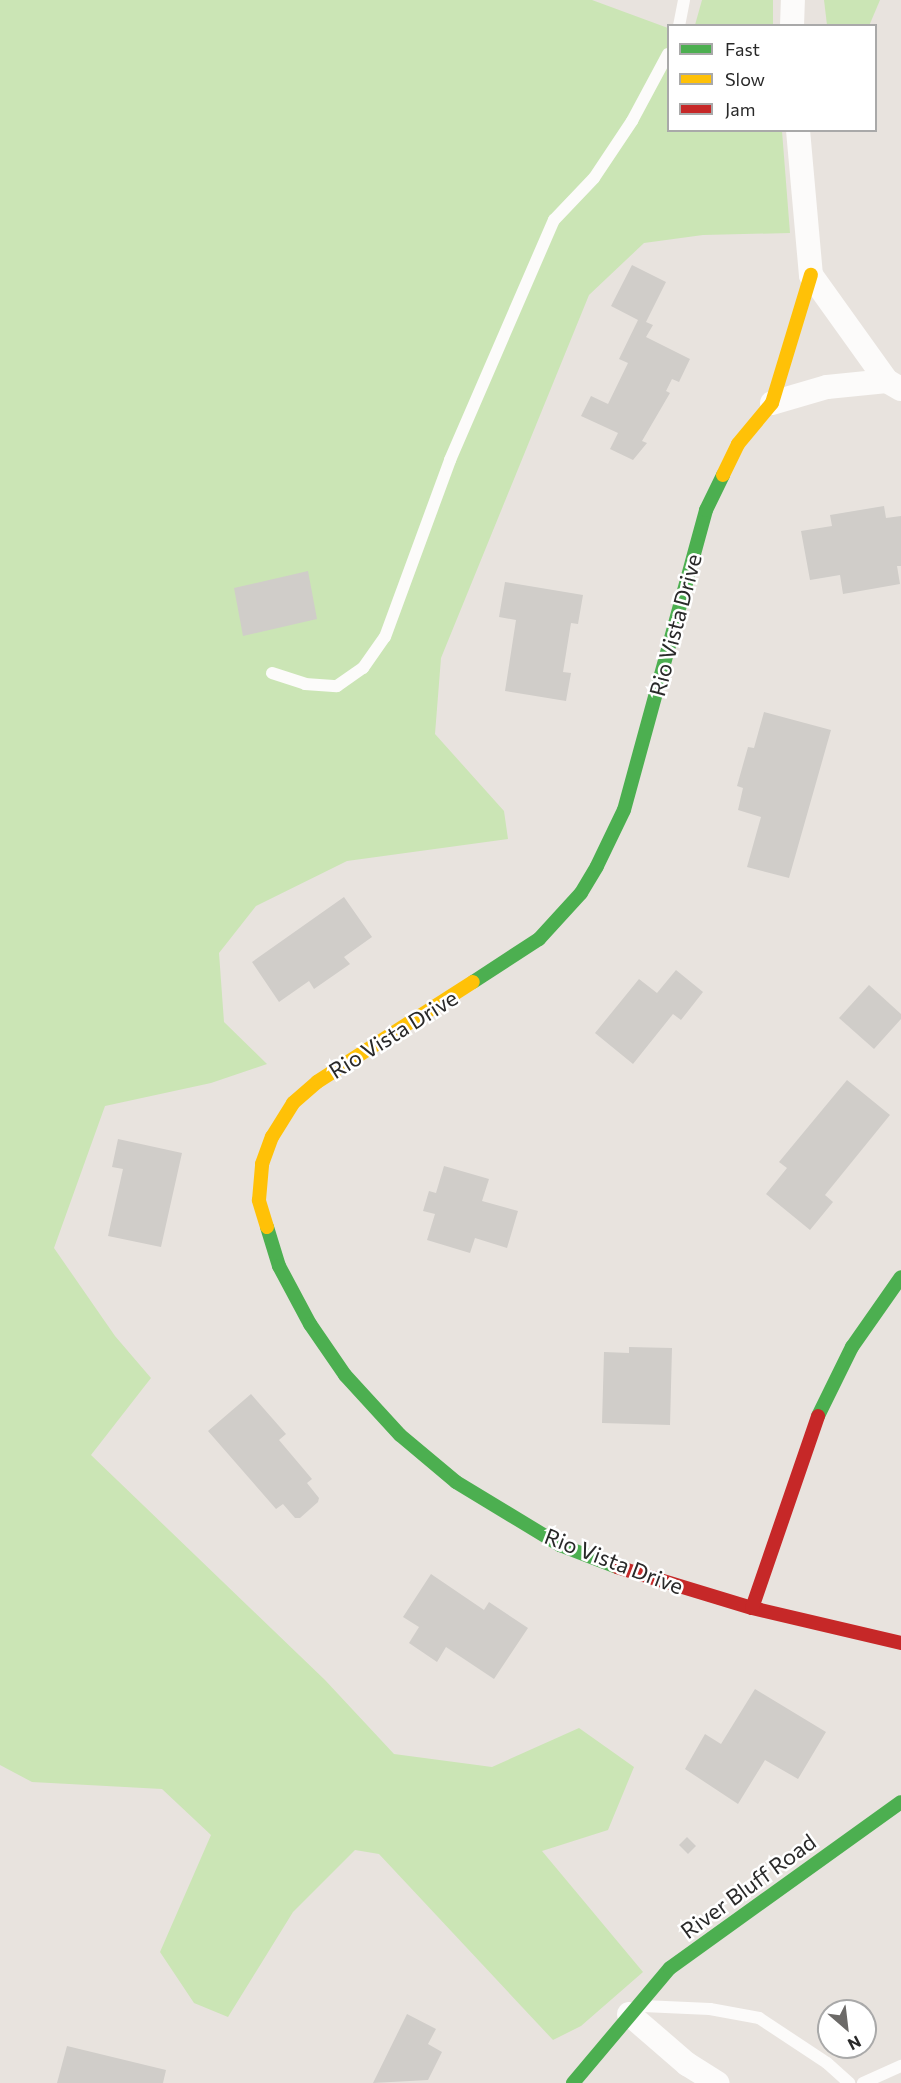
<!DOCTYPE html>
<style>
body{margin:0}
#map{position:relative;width:901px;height:2083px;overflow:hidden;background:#e8e3de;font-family:Commissioner,sans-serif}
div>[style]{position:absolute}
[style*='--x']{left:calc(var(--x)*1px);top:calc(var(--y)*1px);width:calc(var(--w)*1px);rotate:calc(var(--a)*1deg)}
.green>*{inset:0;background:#cbe5b5}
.building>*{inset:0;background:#d0cdc9}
.lane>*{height:12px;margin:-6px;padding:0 6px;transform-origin:6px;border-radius:6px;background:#fcfbfa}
.street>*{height:24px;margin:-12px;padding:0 12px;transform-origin:12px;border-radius:12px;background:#fcfbfa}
.fast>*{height:14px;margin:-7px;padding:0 7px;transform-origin:7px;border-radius:7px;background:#4caf50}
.slow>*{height:14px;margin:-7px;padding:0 7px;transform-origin:7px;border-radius:7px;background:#ffc107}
.jam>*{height:14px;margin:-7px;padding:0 7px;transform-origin:7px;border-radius:7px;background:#c62828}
span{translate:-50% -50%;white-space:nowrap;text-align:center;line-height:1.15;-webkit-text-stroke:5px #fff;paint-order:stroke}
.street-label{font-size:22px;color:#292929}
.legend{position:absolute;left:667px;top:24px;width:210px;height:108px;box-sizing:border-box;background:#fff;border:2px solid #a9a9a9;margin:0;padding:8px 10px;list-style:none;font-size:18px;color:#292929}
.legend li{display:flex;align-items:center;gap:12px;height:30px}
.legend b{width:30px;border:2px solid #a9a9a9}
.north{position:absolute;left:817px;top:1999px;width:60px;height:60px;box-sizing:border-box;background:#fff;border:2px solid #a9a9a9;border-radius:50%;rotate:152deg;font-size:16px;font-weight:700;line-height:24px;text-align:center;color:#292929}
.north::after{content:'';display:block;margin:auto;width:21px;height:27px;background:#6c6a68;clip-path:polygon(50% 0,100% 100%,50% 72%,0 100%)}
</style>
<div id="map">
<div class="green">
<i style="clip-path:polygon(0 0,592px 0,668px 28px,668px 130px,782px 131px,790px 233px,703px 235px,644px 243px,589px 295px,441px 658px,435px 734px,504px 811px,508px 839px,347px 861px,256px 906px,219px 953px,224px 1022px,267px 1064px,211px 1083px,105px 1106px,54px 1248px,115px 1336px,151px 1378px,91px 1455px,325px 1680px,394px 1754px,492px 1767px,579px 1728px,634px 1767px,608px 1830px,542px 1851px,643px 1972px,581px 2026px,553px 2040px,379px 1854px,355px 1850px,293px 1912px,228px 2017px,194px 2003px,160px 1952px,211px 1835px,162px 1789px,32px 1782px,0 1765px)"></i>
<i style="clip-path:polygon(702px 0,773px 0,773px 25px,695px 25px)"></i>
<i style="clip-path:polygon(824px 0,880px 0,869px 26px,827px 25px)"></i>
</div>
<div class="building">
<i style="clip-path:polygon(632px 265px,666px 282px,646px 322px,653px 325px,646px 337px,690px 359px,679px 382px,672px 379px,666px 391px,670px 393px,642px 441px,647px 443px,633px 460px,610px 449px,618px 433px,581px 416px,591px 396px,608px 404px,628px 363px,619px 359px,638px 320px,611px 306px)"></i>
<i style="clip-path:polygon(884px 506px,886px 518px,901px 516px,901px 566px,897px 566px,900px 584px,843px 594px,840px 575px,810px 580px,801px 531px,832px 526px,830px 515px)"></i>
<i style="clip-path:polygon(308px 571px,317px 619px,243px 636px,234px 588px)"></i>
<i style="clip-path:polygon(505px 582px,583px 595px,578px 624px,571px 623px,563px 672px,571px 673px,566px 701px,505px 691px,516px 620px,499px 617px)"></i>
<i style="clip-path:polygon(764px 712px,831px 730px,789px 878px,747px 867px,761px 817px,738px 810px,743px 788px,737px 786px,748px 747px,754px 748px)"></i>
<i style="clip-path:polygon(344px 897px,372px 937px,344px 957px,350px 964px,314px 989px,309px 981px,279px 1002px,252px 962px)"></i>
<i style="clip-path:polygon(676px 970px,703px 992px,681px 1020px,673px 1014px,633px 1064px,595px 1033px,639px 979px,657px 993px)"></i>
<i style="clip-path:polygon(869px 985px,901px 1014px,901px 1019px,874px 1049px,839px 1018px)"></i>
<i style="clip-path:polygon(847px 1080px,890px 1115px,825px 1195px,833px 1202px,810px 1230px,766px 1194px,787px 1168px,779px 1162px)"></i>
<i style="clip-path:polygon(118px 1139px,182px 1153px,161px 1247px,108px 1236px,123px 1169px,112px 1167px)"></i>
<i style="clip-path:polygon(444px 1166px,489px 1179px,482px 1201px,518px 1211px,507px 1248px,475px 1238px,470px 1253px,427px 1240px,435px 1214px,423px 1211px,429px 1191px,436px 1193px)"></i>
<i style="clip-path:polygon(629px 1347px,672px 1348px,670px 1425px,602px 1423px,604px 1352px,629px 1353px)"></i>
<i style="clip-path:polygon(251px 1394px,286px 1434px,279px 1440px,312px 1479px,307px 1483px,319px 1498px,318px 1502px,300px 1518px,295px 1518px,283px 1504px,276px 1509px,208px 1431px)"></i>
<i style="clip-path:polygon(431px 1574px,484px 1610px,489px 1602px,528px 1628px,494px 1679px,446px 1647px,437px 1662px,409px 1643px,419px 1627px,403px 1617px)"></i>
<i style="clip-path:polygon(755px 1689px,826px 1732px,798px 1779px,765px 1760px,738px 1804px,685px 1769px,705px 1734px,721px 1744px)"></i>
<i style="clip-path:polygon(687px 1837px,696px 1846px,688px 1854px,679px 1845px)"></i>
<i style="clip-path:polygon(407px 2014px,436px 2029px,428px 2044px,442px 2052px,428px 2080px,373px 2083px)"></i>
<i style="clip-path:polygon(67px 2046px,166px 2070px,163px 2083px,57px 2083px)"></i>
</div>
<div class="lane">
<i style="--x:679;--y:26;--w:26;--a:-79"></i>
<i style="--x:272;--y:673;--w:35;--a:18"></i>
<i style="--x:305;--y:684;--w:32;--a:4"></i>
<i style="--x:337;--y:686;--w:32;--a:-35"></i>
<i style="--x:363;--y:668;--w:38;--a:-55"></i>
<i style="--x:385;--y:637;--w:189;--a:-69.8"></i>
<i style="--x:450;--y:460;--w:262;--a:-66.6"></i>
<i style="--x:554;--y:220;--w:58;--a:-46.4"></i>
<i style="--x:594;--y:178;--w:69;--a:-56.3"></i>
<i style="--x:632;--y:121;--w:76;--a:-61.8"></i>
<i style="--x:643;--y:2006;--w:67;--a:2.6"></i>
<i style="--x:710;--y:2009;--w:50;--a:10.4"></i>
<i style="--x:759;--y:2018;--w:82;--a:33.5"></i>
<i style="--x:827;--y:2063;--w:30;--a:42"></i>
<i style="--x:863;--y:2083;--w:42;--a:-24.1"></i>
</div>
<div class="street">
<i style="--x:792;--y:26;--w:26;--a:-88"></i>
<i style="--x:798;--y:130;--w:146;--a:84.9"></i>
<i style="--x:811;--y:275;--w:130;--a:54.4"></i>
<i style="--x:887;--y:381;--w:16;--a:30"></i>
<i style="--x:772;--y:403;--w:57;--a:-16.2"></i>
<i style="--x:827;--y:387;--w:60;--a:-5.7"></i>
<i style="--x:629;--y:2014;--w:77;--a:40.8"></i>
<i style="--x:687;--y:2064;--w:36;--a:32"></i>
</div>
<div class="fast">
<i style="--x:473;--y:982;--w:79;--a:-33.1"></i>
<i style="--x:539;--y:939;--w:62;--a:-47.6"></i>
<i style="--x:581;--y:893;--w:31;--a:-59"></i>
<i style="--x:597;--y:866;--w:62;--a:-64.3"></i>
<i style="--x:624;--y:810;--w:311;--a:-74.7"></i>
<i style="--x:706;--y:510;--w:39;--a:-64"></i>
<i style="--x:267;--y:1227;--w:41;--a:72.9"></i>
<i style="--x:279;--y:1266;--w:66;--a:61.9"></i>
<i style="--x:310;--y:1324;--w:62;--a:55.5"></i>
<i style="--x:345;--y:1375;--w:81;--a:47.5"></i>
<i style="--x:400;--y:1435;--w:73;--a:40"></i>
<i style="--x:456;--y:1482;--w:122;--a:31.2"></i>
<i style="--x:560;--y:1545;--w:61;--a:21.1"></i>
<i style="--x:818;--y:1416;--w:77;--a:-63.8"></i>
<i style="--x:852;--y:1347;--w:85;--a:-55"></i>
<i style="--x:573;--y:2083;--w:150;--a:-49.9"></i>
<i style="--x:670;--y:1968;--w:284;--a:-35.7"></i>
</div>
<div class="slow">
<i style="--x:723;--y:475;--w:34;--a:-64"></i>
<i style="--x:738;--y:444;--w:53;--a:-50.3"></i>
<i style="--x:772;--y:403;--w:134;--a:-73.1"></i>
<i style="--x:267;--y:1227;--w:28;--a:-107"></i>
<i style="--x:259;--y:1200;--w:36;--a:-85"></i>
<i style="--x:262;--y:1164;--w:29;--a:-70"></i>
<i style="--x:272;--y:1137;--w:40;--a:-58"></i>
<i style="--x:293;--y:1103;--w:32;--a:-41"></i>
<i style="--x:317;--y:1082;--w:185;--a:-32.7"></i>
</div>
<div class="jam">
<i style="--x:617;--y:1567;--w:141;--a:16.9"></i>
<i style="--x:752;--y:1608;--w:153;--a:13.2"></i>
<i style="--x:752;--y:1608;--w:203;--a:-71"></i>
</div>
<div class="street-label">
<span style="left:675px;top:625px;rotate:-75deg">Rio Vista Drive</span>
<span style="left:393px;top:1034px;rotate:-32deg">Rio Vista Drive</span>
<span style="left:614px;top:1561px;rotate:21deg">Rio Vista Drive</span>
<span style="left:748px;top:1886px;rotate:-36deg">River Bluff Road</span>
</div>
<ul class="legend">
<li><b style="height:8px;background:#4caf50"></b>Fast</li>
<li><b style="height:8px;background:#ffc107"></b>Slow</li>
<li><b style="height:8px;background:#c62828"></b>Jam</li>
</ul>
<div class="north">N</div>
</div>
